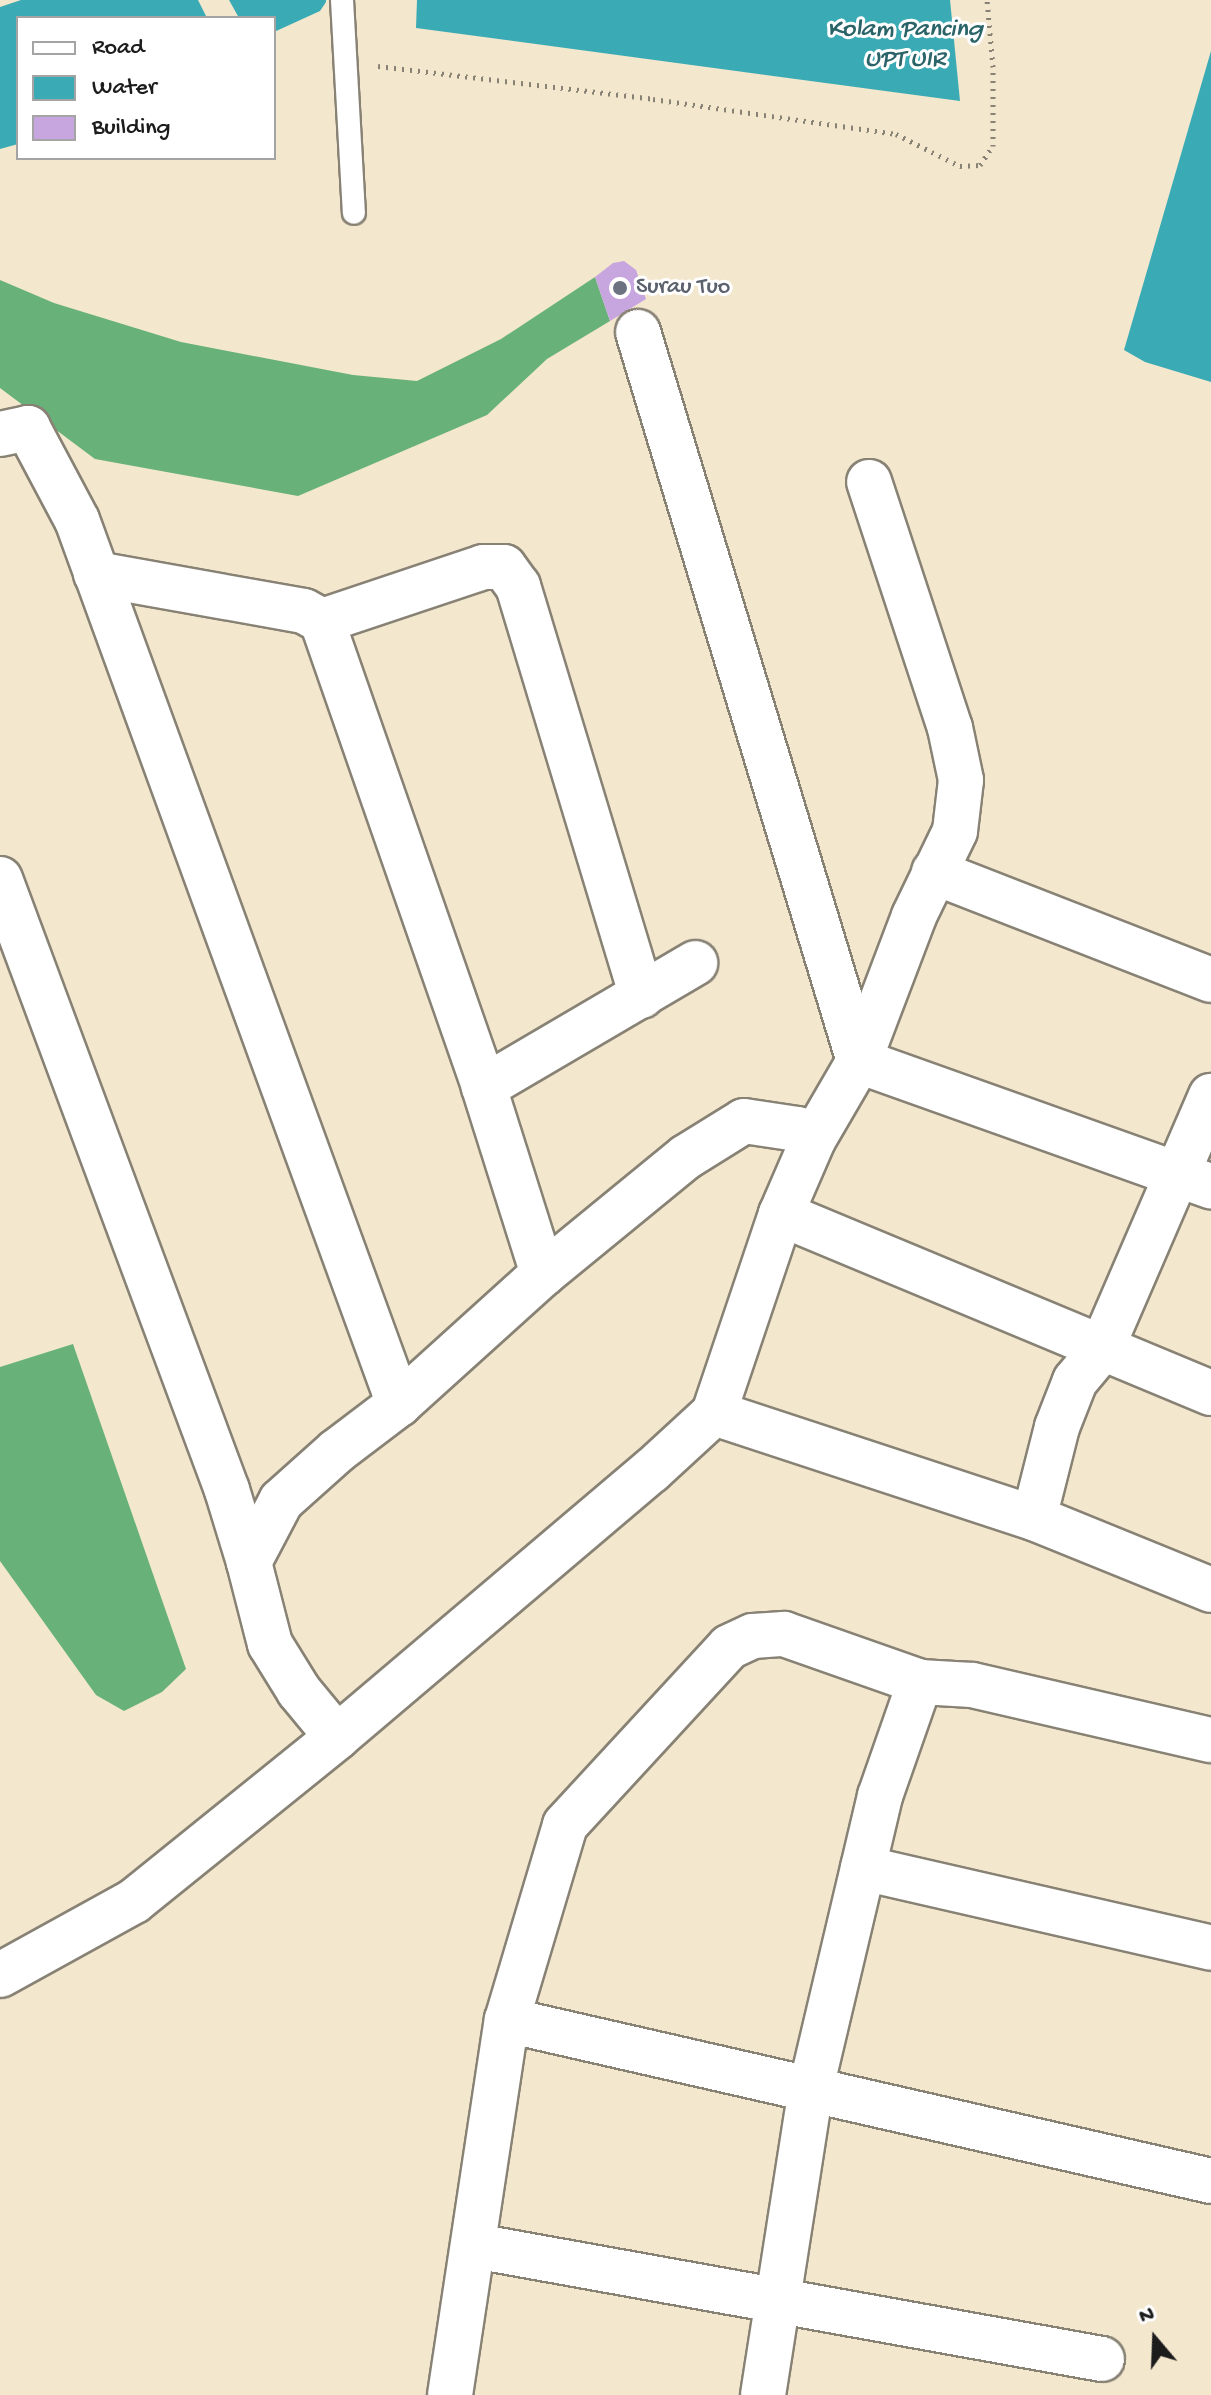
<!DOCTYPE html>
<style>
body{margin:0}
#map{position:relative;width:1211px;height:2395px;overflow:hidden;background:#f3e7ce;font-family:"Gochi Hand",sans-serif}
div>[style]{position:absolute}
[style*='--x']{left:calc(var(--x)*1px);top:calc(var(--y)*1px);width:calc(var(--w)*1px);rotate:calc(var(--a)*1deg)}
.forest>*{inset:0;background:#68b279}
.water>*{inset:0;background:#3aabb5}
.building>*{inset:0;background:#c7a5df}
.path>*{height:5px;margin-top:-2.5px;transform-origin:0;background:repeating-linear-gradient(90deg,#888275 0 2px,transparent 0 8px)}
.roads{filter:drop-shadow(2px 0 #888275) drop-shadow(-2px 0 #888275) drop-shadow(0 2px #888275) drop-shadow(0 -2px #888275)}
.lane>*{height:22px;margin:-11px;padding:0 11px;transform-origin:11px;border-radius:11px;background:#fff}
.street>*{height:44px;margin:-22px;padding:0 22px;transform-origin:22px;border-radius:22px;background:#fff}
.dots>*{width:22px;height:22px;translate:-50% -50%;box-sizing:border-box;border:4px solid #fff;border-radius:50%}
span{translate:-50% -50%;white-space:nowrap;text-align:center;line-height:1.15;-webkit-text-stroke:6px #fff;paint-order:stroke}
.worship-label{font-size:24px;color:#5b616d}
.left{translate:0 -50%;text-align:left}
.water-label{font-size:26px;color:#2b6468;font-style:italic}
.legend{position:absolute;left:16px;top:16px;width:260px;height:144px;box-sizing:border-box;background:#fff;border:2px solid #a4a4a4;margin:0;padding:10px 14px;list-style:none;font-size:24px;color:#1c1c1c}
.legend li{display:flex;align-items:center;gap:16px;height:40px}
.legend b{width:40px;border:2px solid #a4a4a4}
.north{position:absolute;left:1115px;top:2299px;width:80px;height:80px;-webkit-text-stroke:6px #fff;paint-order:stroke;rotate:341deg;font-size:22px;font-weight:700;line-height:32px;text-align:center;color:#1c1c1c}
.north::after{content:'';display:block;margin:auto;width:28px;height:36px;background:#1c1c1c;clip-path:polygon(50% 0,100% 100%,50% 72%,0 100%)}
</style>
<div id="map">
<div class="forest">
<i style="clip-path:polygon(595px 277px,610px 321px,547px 359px,487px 415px,298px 496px,95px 459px,0 388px,0 280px,54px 303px,181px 342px,353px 375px,417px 381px,501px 339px)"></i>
<i style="clip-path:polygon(73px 1344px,186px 1669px,162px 1692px,124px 1711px,96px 1695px,0 1561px,0 1367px)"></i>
</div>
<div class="water">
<i style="clip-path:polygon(21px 0,198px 0,207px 18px,18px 18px,18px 144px,0 149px,0 7px)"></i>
<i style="clip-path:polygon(229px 0,326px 0,326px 2px,320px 11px,274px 32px,274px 18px,239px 18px)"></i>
<i style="clip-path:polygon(417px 0,950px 0,960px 101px,416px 28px)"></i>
<i style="clip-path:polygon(1211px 51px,1211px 382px,1145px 362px,1124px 350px)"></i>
</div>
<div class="building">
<i style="clip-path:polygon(624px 261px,636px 270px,646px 299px,610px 321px,595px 277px,613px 263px)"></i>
</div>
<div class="path">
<i style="--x:378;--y:66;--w:277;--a:6.8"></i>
<i style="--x:653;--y:99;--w:246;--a:8.2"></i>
<i style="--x:896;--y:134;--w:72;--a:26.6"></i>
<i style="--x:960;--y:166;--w:20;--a:-3"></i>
<i style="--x:980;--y:165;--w:23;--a:-56"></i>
<i style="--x:993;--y:146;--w:79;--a:-90"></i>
<i style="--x:993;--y:67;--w:67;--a:-95.1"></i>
</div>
<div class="roads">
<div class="lane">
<i style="--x:342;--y:0;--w:213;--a:86.8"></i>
</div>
<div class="street">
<i style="--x:638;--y:332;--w:762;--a:73.14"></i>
<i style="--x:859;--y:1061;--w:374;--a:19.6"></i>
<i style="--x:0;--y:434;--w:29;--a:-12"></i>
<i style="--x:28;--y:428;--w:104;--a:62"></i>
<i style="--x:77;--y:520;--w:941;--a:69.99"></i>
<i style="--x:96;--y:574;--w:211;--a:10.1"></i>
<i style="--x:304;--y:611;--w:21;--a:29"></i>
<i style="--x:322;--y:621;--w:493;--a:70.8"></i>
<i style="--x:484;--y:1087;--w:196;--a:72.5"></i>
<i style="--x:322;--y:621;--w:170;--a:-18.5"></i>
<i style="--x:483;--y:567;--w:21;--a:0"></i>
<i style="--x:504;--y:567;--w:24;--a:54"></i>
<i style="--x:518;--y:586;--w:428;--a:73.2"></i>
<i style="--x:934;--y:872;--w:297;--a:21.3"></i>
<i style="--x:0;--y:879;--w:652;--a:69.62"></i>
<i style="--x:227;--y:1490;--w:75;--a:73"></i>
<i style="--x:484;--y:1087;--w:245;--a:-30.4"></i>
<i style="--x:781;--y:1214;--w:466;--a:22.6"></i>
<i style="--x:714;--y:1413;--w:337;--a:18.2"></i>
<i style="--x:1034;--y:1518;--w:191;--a:22.1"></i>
<i style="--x:1034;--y:1518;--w:94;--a:-75.8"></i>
<i style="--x:1057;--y:1427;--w:49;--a:-68.6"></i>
<i style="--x:1075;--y:1381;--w:40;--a:-50"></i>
<i style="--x:1101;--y:1350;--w:277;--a:-66.6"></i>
<i style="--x:337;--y:1737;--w:60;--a:-129.6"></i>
<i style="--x:299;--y:1691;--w:55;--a:-121.7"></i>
<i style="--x:270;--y:1644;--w:85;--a:-104.4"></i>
<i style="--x:249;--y:1562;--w:69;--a:-62.3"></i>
<i style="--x:281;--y:1501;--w:75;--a:-41.8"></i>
<i style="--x:337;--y:1451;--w:78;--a:-37.2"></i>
<i style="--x:399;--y:1404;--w:194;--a:-42.1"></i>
<i style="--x:543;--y:1274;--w:185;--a:-39.3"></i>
<i style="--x:686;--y:1157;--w:68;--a:-31.8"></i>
<i style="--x:744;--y:1121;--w:54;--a:8.6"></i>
<i style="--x:797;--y:1129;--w:19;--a:35"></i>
<i style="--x:863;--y:1868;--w:357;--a:12.9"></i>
<i style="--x:0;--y:1975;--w:153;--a:-28.9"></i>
<i style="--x:134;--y:1901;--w:261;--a:-38.9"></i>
<i style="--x:337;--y:1737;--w:412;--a:-40.3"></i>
<i style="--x:651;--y:1471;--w:86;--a:-42.6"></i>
<i style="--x:714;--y:1413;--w:210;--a:-71.4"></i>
<i style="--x:781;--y:1214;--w:81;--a:-66.6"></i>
<i style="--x:813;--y:1140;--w:91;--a:-59.8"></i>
<i style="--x:859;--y:1061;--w:155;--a:-69.2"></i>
<i style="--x:914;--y:916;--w:94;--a:-64.2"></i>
<i style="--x:955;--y:831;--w:51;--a:-83.3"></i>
<i style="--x:961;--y:780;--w:53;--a:-101.9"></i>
<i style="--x:950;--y:728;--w:259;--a:-108.2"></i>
<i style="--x:507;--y:2020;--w:722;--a:12.88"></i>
<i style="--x:475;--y:2246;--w:637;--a:10.22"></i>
<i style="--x:450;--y:2395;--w:379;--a:-81.4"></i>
<i style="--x:507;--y:2020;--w:203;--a:-73.4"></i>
<i style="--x:565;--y:1825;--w:242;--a:-47.3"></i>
<i style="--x:729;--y:1647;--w:26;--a:-25"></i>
<i style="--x:753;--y:1636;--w:31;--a:-4"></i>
<i style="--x:784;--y:1634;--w:144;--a:19.4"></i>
<i style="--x:920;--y:1682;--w:52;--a:3.3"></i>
<i style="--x:972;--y:1685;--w:245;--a:13"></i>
<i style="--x:763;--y:2395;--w:311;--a:-81.1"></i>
<i style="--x:811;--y:2088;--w:300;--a:-76.7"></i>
<i style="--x:880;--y:1796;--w:121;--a:-70.7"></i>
</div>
</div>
<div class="dots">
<i style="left:620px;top:288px;background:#6b7280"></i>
</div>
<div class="worship-label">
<span class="left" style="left:636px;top:288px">Surau Tuo</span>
</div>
<div class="water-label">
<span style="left:905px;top:46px">Kolam Pancing<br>UPT UIR</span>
</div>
<ul class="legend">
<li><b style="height:10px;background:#fff"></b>Road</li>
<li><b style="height:22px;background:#3aabb5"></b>Water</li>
<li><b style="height:22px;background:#c7a5df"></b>Building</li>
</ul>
<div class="north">N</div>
</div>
